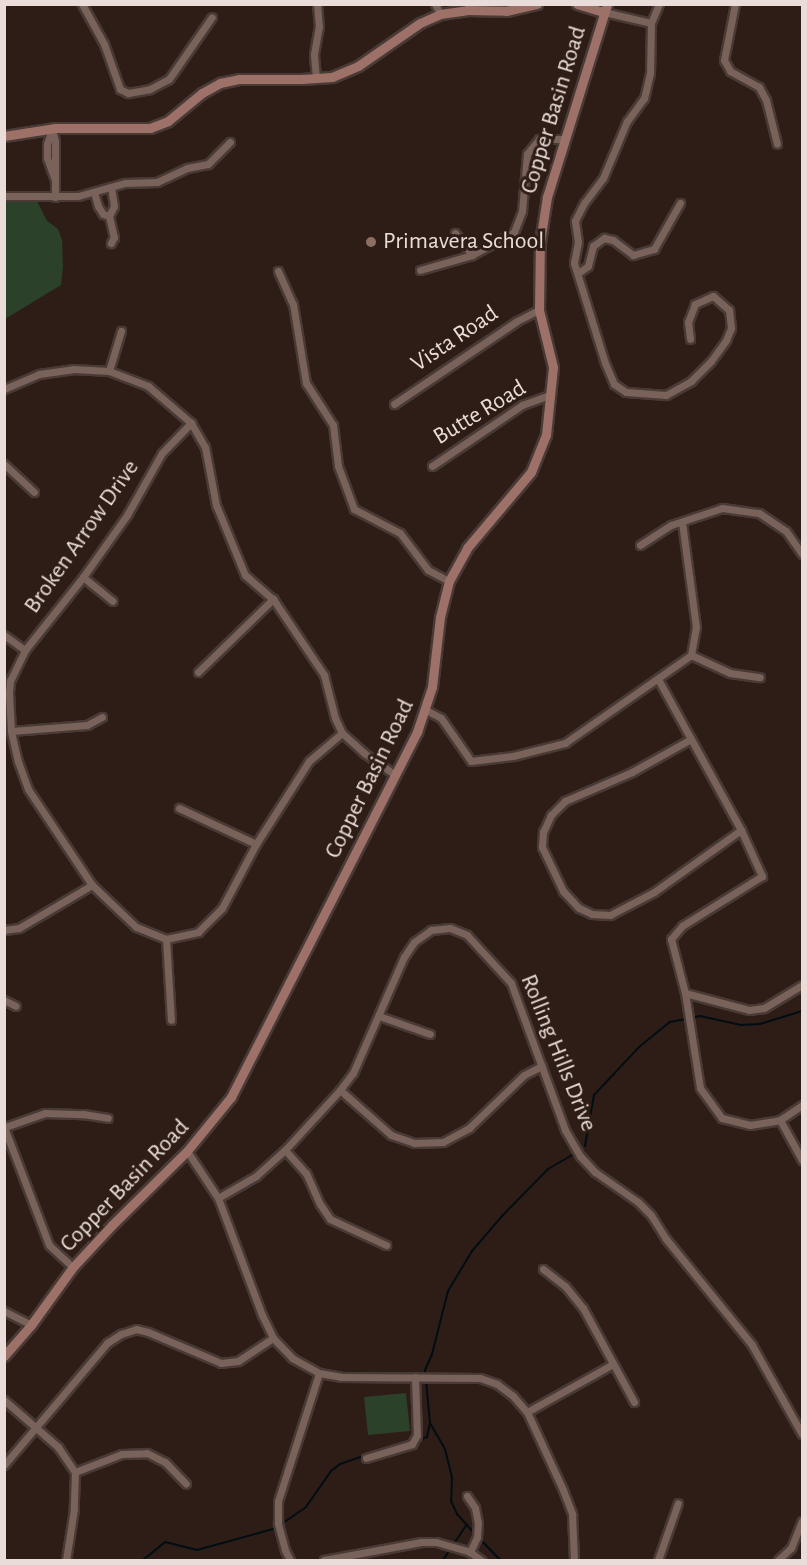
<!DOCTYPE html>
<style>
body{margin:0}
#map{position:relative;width:807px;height:1565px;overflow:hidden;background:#2e1d16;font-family:"Alegreya Sans",sans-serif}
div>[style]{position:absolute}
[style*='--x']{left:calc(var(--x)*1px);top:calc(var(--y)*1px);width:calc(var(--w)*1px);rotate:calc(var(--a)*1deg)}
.green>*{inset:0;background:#2c4129}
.stream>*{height:2px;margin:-1px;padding:0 1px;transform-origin:1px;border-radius:1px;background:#000d13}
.roads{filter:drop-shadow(2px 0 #493a36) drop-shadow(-2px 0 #493a36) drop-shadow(0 2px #493a36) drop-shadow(0 -2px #493a36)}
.street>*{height:7px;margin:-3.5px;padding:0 3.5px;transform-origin:3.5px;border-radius:3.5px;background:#78625a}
.secondary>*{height:9px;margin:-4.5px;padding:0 4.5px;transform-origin:4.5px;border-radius:4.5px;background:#9d7168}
.dots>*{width:16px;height:16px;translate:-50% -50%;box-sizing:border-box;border:3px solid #2e1d16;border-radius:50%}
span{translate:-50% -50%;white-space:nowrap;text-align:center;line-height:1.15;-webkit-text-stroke:6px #2e1d16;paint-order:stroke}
.street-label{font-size:24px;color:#eaddd9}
.poi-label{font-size:24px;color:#eaddd9}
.left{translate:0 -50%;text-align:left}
.frame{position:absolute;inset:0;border:6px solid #eaddd9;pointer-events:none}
</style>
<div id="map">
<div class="green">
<i style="clip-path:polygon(5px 199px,36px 199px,47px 221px,58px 229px,62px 240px,63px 267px,61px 285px,5px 319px)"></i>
<i style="clip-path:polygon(406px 1393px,410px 1431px,368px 1435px,364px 1397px)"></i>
</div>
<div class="stream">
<i style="--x:585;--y:1146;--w:52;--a:-80"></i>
<i style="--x:594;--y:1095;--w:66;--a:-46.8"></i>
<i style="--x:639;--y:1047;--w:40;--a:-39"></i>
<i style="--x:670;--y:1022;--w:31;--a:-11"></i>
<i style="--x:700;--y:1016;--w:42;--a:12.4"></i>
<i style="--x:741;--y:1025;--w:19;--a:-3"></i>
<i style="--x:760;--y:1024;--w:44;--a:-17.2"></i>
<i style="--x:430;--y:1423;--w:30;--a:60"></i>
<i style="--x:445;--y:1449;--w:29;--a:76"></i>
<i style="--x:452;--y:1477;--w:24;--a:92"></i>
<i style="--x:451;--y:1501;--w:14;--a:65"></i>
<i style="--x:457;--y:1514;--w:25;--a:48"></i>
<i style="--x:415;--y:1442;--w:13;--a:-23"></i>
<i style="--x:427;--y:1437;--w:14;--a:-78"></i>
<i style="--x:430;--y:1423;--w:53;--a:-95.4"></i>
<i style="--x:425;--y:1370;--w:17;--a:-66"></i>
<i style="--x:432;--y:1354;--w:65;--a:-75.7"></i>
<i style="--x:448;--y:1291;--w:47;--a:-59"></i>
<i style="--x:472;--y:1251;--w:46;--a:-49.4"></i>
<i style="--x:502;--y:1216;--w:66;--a:-45.6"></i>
<i style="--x:548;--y:1169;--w:28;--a:-30"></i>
<i style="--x:286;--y:1521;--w:24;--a:-35"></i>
<i style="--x:306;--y:1507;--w:44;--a:-55.2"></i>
<i style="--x:331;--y:1471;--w:11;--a:-38"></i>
<i style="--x:340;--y:1464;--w:28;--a:-19"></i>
<i style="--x:478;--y:1537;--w:32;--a:46"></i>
<i style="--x:143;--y:1560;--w:28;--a:-39"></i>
<i style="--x:165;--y:1542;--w:33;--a:14"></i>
<i style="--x:197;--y:1550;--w:79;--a:-15.4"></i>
<i style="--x:443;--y:1560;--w:43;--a:-56.3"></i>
</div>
<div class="roads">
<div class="street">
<i style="--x:82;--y:4;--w:46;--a:61.2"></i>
<i style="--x:104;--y:44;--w:48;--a:70.4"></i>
<i style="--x:120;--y:89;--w:9;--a:27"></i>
<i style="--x:128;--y:93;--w:22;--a:-10"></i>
<i style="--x:150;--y:89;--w:21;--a:-28"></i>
<i style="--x:169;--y:79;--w:75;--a:-55.3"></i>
<i style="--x:435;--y:4;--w:11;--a:63"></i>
<i style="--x:659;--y:4;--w:21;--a:113"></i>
<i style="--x:651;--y:23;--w:50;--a:91.1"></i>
<i style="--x:650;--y:73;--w:26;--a:103"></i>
<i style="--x:644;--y:98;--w:29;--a:126"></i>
<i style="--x:627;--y:121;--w:62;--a:112.8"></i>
<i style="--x:603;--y:178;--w:31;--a:127"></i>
<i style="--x:584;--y:203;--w:20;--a:117"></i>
<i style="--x:575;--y:221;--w:21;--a:82"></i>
<i style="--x:578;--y:242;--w:21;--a:101"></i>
<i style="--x:574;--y:263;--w:105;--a:72.8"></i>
<i style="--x:605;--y:363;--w:23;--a:67"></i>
<i style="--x:614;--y:384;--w:14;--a:34"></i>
<i style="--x:626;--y:392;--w:40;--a:4.3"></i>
<i style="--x:666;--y:395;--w:29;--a:-29"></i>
<i style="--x:691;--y:381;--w:28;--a:-45"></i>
<i style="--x:711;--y:361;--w:26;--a:-54"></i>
<i style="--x:726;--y:340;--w:13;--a:-67"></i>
<i style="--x:731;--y:328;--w:18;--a:-96"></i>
<i style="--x:729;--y:310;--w:21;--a:-139"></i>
<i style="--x:713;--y:296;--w:20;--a:156"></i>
<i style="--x:695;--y:304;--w:19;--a:111"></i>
<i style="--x:688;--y:322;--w:17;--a:83"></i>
<i style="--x:735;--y:4;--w:57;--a:101.1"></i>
<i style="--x:724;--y:60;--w:13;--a:61"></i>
<i style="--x:730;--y:71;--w:33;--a:29"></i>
<i style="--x:759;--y:87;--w:15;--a:62"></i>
<i style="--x:766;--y:100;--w:45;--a:76"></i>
<i style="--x:604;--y:12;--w:48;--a:13.2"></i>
<i style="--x:316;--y:78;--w:24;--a:-95"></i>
<i style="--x:314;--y:54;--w:27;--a:-80"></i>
<i style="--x:319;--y:27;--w:23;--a:-95"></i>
<i style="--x:55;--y:180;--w:23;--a:-110"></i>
<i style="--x:47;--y:158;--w:14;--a:-90"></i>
<i style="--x:47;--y:144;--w:16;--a:-72"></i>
<i style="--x:52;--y:129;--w:12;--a:76"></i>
<i style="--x:55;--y:141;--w:56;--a:90"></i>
<i style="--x:94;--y:192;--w:15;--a:74"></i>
<i style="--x:98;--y:206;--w:9;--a:58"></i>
<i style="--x:103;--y:214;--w:6;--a:18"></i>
<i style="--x:109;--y:216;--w:11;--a:-63"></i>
<i style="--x:114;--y:206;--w:19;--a:-99"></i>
<i style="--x:4;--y:196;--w:74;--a:0"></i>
<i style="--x:78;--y:196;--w:49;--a:-15.5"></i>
<i style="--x:125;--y:183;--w:32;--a:-2"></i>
<i style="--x:157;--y:182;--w:33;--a:-25"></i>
<i style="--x:187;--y:168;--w:21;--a:-11"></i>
<i style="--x:208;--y:164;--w:31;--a:-45"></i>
<i style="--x:109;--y:216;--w:22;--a:77"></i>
<i style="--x:114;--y:237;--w:7;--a:117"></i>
<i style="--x:455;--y:233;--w:28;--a:52"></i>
<i style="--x:420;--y:270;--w:54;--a:-16.1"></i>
<i style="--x:472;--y:255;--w:48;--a:-28.7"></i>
<i style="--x:514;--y:232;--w:22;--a:-69"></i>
<i style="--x:522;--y:211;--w:57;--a:-85"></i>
<i style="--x:527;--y:154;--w:19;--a:-51"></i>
<i style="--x:539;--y:139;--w:26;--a:0"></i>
<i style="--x:278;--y:271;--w:36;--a:66"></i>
<i style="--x:293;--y:304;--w:80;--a:80.7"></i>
<i style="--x:306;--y:383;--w:50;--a:57.3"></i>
<i style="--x:333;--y:425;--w:41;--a:83"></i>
<i style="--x:338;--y:466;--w:46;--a:69.6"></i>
<i style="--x:354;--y:509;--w:52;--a:27.6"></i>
<i style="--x:400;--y:533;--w:46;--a:52.9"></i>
<i style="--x:428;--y:570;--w:24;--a:28"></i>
<i style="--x:578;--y:273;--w:12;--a:-35"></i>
<i style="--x:588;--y:266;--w:21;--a:-76"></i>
<i style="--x:593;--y:246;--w:14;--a:-36"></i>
<i style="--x:604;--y:238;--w:9;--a:13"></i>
<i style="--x:613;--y:240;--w:25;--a:37"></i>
<i style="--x:633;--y:255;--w:22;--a:-16"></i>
<i style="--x:654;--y:249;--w:53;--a:-60.5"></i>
<i style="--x:109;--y:371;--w:42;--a:-73.3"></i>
<i style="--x:4;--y:389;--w:38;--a:-23"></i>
<i style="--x:39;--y:374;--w:34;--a:-8"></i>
<i style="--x:73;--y:369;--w:36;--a:3"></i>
<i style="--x:109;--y:371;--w:42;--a:21"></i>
<i style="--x:148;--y:386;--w:57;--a:40.7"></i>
<i style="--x:191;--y:423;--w:28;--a:60"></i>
<i style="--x:205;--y:447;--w:59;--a:79.3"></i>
<i style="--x:216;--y:505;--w:76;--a:67.5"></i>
<i style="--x:245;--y:575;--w:37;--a:41"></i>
<i style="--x:273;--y:599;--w:92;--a:56.1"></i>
<i style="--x:324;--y:675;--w:44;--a:75.7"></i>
<i style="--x:335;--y:718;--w:17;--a:65"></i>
<i style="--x:342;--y:733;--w:30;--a:42"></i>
<i style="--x:364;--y:753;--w:38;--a:35"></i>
<i style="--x:394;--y:404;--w:148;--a:-34"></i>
<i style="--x:517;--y:321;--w:25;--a:-27"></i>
<i style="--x:4;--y:464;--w:41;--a:43"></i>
<i style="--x:432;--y:466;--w:109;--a:-34.1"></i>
<i style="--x:522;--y:405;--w:30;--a:-20"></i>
<i style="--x:640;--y:545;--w:37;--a:-33"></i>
<i style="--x:671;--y:525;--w:54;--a:-18.4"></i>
<i style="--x:722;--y:508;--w:37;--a:8"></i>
<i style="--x:759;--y:513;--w:32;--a:34"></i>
<i style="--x:786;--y:531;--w:28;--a:55"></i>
<i style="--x:83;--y:577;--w:38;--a:39"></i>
<i style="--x:4;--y:635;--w:26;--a:36"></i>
<i style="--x:691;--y:655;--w:43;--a:24.8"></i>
<i style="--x:730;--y:673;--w:30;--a:8"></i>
<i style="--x:198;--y:672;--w:105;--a:-44.2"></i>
<i style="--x:658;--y:679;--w:172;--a:61.2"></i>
<i style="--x:741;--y:830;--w:51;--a:65.5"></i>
<i style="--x:762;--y:876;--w:94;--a:148"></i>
<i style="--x:682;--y:926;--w:17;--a:130"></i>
<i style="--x:671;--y:939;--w:56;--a:75.5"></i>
<i style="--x:685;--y:993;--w:96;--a:81"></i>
<i style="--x:700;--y:1088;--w:37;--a:54"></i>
<i style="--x:722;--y:1118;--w:29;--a:14"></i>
<i style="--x:750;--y:1125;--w:30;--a:-9"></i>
<i style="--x:780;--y:1120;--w:46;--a:61.2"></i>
<i style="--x:426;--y:710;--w:17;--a:28"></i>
<i style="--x:441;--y:718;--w:52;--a:55.1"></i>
<i style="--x:471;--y:761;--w:42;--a:-6.8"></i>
<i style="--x:513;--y:756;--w:54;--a:-14"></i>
<i style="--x:565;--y:743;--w:154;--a:-34.9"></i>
<i style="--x:691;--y:655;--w:28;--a:-80"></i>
<i style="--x:696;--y:627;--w:106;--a:-97.6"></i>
<i style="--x:11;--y:731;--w:76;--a:-4.5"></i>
<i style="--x:87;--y:725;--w:17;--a:-28"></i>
<i style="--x:691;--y:739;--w:68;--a:150.8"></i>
<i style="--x:632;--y:772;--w:73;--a:156.6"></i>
<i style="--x:565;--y:801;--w:20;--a:135"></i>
<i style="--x:551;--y:815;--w:19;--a:115"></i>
<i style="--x:543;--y:832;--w:15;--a:94"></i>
<i style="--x:542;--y:847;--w:49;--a:64.5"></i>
<i style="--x:563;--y:891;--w:23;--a:47"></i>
<i style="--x:579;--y:908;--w:14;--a:25"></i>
<i style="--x:592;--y:914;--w:18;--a:3"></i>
<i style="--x:610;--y:915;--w:50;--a:-27.6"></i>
<i style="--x:654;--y:892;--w:107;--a:-35.5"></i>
<i style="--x:179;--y:808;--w:85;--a:25.1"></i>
<i style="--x:4;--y:930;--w:15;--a:-8"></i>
<i style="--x:19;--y:928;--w:85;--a:-30.5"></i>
<i style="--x:166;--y:939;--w:32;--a:-158"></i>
<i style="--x:136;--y:927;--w:61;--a:-136.3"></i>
<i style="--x:92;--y:885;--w:115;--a:-123.7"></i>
<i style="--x:28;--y:789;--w:29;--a:-110"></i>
<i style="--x:18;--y:762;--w:32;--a:-103"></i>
<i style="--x:11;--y:731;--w:38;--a:-93"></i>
<i style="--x:9;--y:693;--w:12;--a:-85"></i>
<i style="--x:10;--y:681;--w:34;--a:-64"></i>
<i style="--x:25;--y:650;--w:93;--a:-51.5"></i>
<i style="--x:83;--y:577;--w:76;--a:-54.6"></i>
<i style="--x:127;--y:515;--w:71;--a:-60.6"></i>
<i style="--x:162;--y:453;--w:42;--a:-46"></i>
<i style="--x:166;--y:939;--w:33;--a:-12"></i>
<i style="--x:198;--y:932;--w:34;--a:-45"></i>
<i style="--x:222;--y:908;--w:72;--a:-62"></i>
<i style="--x:256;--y:844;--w:98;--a:-57.4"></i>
<i style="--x:309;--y:761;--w:43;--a:-40.3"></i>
<i style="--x:166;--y:939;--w:81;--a:86.5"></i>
<i style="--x:685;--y:993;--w:66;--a:14.9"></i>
<i style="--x:749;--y:1010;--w:15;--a:-8"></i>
<i style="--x:764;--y:1008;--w:44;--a:-31.2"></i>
<i style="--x:4;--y:1000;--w:13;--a:27"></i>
<i style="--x:379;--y:1016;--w:54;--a:19.4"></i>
<i style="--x:340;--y:1090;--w:68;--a:41.4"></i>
<i style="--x:391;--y:1135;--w:24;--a:19"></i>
<i style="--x:414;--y:1143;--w:29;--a:-2"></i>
<i style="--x:443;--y:1142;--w:30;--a:-28"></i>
<i style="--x:469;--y:1128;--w:76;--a:-43.9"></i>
<i style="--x:524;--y:1075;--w:20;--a:-27"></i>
<i style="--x:780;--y:1120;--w:27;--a:-34"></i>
<i style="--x:4;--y:1127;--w:126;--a:69.1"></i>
<i style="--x:49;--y:1245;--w:33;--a:43"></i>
<i style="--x:5;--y:1127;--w:42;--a:-19.3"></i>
<i style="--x:45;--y:1113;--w:38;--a:2"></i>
<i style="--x:83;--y:1114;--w:25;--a:9"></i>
<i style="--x:285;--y:1150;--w:31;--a:48"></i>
<i style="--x:306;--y:1173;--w:34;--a:66"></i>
<i style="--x:320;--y:1204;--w:18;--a:56"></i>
<i style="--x:330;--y:1219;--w:62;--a:24.9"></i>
<i style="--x:187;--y:1151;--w:56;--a:56.6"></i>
<i style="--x:218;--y:1198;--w:125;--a:69.4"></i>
<i style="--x:262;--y:1315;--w:25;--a:64"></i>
<i style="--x:273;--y:1338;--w:28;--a:46"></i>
<i style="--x:292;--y:1358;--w:31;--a:29"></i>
<i style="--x:319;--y:1373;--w:22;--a:10"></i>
<i style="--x:341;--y:1377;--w:139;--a:0.4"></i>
<i style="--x:480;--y:1378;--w:18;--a:19"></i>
<i style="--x:497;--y:1384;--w:20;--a:37"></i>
<i style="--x:513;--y:1396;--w:21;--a:49"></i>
<i style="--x:527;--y:1412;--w:86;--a:65.2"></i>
<i style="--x:563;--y:1490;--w:26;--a:69"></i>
<i style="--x:572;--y:1514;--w:46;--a:87.5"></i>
<i style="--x:218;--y:1198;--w:44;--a:-30.1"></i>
<i style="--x:256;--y:1176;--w:39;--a:-42"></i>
<i style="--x:285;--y:1150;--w:81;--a:-47.5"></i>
<i style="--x:340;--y:1090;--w:21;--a:-53"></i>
<i style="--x:353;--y:1073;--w:127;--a:-66.3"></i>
<i style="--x:404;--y:957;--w:18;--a:-56"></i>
<i style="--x:414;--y:942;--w:21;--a:-35"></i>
<i style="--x:431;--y:930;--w:19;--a:-6"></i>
<i style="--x:450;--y:928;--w:18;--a:22"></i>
<i style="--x:467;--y:935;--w:65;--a:47.5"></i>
<i style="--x:511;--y:983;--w:157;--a:69.8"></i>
<i style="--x:565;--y:1130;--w:30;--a:60"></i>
<i style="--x:580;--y:1156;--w:22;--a:47"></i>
<i style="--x:595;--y:1172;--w:52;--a:34.9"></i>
<i style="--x:638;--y:1202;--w:18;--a:45"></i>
<i style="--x:651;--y:1215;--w:28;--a:58"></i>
<i style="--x:666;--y:1239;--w:136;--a:50.9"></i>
<i style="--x:752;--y:1345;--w:102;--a:60.7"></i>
<i style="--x:543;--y:1269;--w:28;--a:38"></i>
<i style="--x:565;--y:1286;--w:28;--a:51"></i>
<i style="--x:583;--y:1308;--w:107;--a:61.5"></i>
<i style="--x:4;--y:1311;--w:30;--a:27"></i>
<i style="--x:4;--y:1400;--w:72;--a:41"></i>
<i style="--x:58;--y:1447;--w:30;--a:56"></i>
<i style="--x:75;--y:1472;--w:37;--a:92"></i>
<i style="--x:74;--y:1509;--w:52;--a:98.9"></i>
<i style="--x:527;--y:1412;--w:98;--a:-29.2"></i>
<i style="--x:366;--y:1458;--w:48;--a:-16.9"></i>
<i style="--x:412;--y:1444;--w:10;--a:-61"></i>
<i style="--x:417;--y:1435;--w:58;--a:-92"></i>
<i style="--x:4;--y:1465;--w:160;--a:-49.8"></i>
<i style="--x:107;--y:1343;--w:17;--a:-33"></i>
<i style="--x:121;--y:1334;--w:16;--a:-18"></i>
<i style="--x:136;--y:1329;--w:12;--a:14"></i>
<i style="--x:148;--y:1332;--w:79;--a:23"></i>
<i style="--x:221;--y:1363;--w:17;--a:-7"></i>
<i style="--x:238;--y:1361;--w:42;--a:-33.3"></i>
<i style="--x:75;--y:1472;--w:50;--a:-21"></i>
<i style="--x:122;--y:1454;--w:25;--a:-2"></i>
<i style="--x:147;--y:1453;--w:20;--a:27"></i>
<i style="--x:165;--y:1462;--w:30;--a:46"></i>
<i style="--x:467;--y:1496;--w:14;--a:56"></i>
<i style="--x:475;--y:1508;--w:15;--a:79"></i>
<i style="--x:478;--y:1523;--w:14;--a:94"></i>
<i style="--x:477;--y:1537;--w:17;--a:115"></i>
<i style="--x:290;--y:1560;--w:11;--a:-117"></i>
<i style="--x:285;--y:1550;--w:28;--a:-105"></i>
<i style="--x:278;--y:1523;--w:22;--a:-90"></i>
<i style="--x:278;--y:1501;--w:134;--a:-72.2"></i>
<i style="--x:324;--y:1560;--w:99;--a:-10.5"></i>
<i style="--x:421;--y:1542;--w:15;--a:0"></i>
<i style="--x:436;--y:1542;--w:35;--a:16"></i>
<i style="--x:470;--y:1552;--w:14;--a:36"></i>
<i style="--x:658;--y:1560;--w:60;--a:-70.7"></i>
<i style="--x:778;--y:1560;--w:18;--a:-43"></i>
<i style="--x:791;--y:1548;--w:29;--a:-68"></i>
</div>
<div class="secondary">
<i style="--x:577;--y:4;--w:28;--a:17"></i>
<i style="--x:4;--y:136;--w:52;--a:-8.9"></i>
<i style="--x:55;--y:128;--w:95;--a:0"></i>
<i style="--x:150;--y:128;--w:19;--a:-21"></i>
<i style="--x:168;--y:121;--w:44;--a:-39.5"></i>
<i style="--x:202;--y:93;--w:21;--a:-29"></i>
<i style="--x:220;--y:83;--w:19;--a:-12"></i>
<i style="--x:239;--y:79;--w:63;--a:0"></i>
<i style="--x:302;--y:79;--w:30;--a:-4"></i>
<i style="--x:332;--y:77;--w:28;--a:-23"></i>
<i style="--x:358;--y:66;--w:75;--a:-34.7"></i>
<i style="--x:420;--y:23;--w:22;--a:-24"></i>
<i style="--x:440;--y:14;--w:27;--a:-8"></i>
<i style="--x:467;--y:10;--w:39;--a:1"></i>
<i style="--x:506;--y:11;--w:32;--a:-13"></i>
<i style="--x:4;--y:1356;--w:41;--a:-48.9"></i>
<i style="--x:31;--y:1325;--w:72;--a:-54.1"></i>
<i style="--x:73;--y:1267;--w:57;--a:-47.1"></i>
<i style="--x:112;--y:1225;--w:105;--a:-44.6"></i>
<i style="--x:187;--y:1151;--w:70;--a:-50.8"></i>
<i style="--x:231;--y:1097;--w:410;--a:-63"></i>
<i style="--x:417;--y:732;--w:47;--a:-71.6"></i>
<i style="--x:432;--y:687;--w:70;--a:-83.5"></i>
<i style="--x:440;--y:617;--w:37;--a:-76"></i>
<i style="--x:449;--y:581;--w:38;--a:-61"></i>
<i style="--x:467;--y:548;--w:99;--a:-49.9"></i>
<i style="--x:531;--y:472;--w:40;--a:-68"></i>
<i style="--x:546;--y:435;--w:68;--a:-84.1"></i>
<i style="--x:553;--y:367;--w:59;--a:-103.8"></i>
<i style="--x:539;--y:310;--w:68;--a:-89.2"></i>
<i style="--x:540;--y:242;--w:46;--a:-81.2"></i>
<i style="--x:547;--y:197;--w:202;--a:-72.7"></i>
</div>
</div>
<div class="dots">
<i style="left:371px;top:242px;background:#8d6e63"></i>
</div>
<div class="street-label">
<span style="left:554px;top:110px;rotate:-73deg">Copper Basin Road</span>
<span style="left:455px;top:339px;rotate:-34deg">Vista Road</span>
<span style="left:480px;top:413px;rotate:-31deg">Butte Road</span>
<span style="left:82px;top:537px;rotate:-55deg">Broken Arrow Drive</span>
<span style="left:370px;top:779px;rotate:-64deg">Copper Basin Road</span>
<span style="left:558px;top:1053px;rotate:68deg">Rolling Hills Drive</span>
<span style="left:125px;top:1186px;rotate:-46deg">Copper Basin Road</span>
</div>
<div class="poi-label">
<span class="left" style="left:383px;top:242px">Primavera School</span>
</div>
<div class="frame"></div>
</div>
